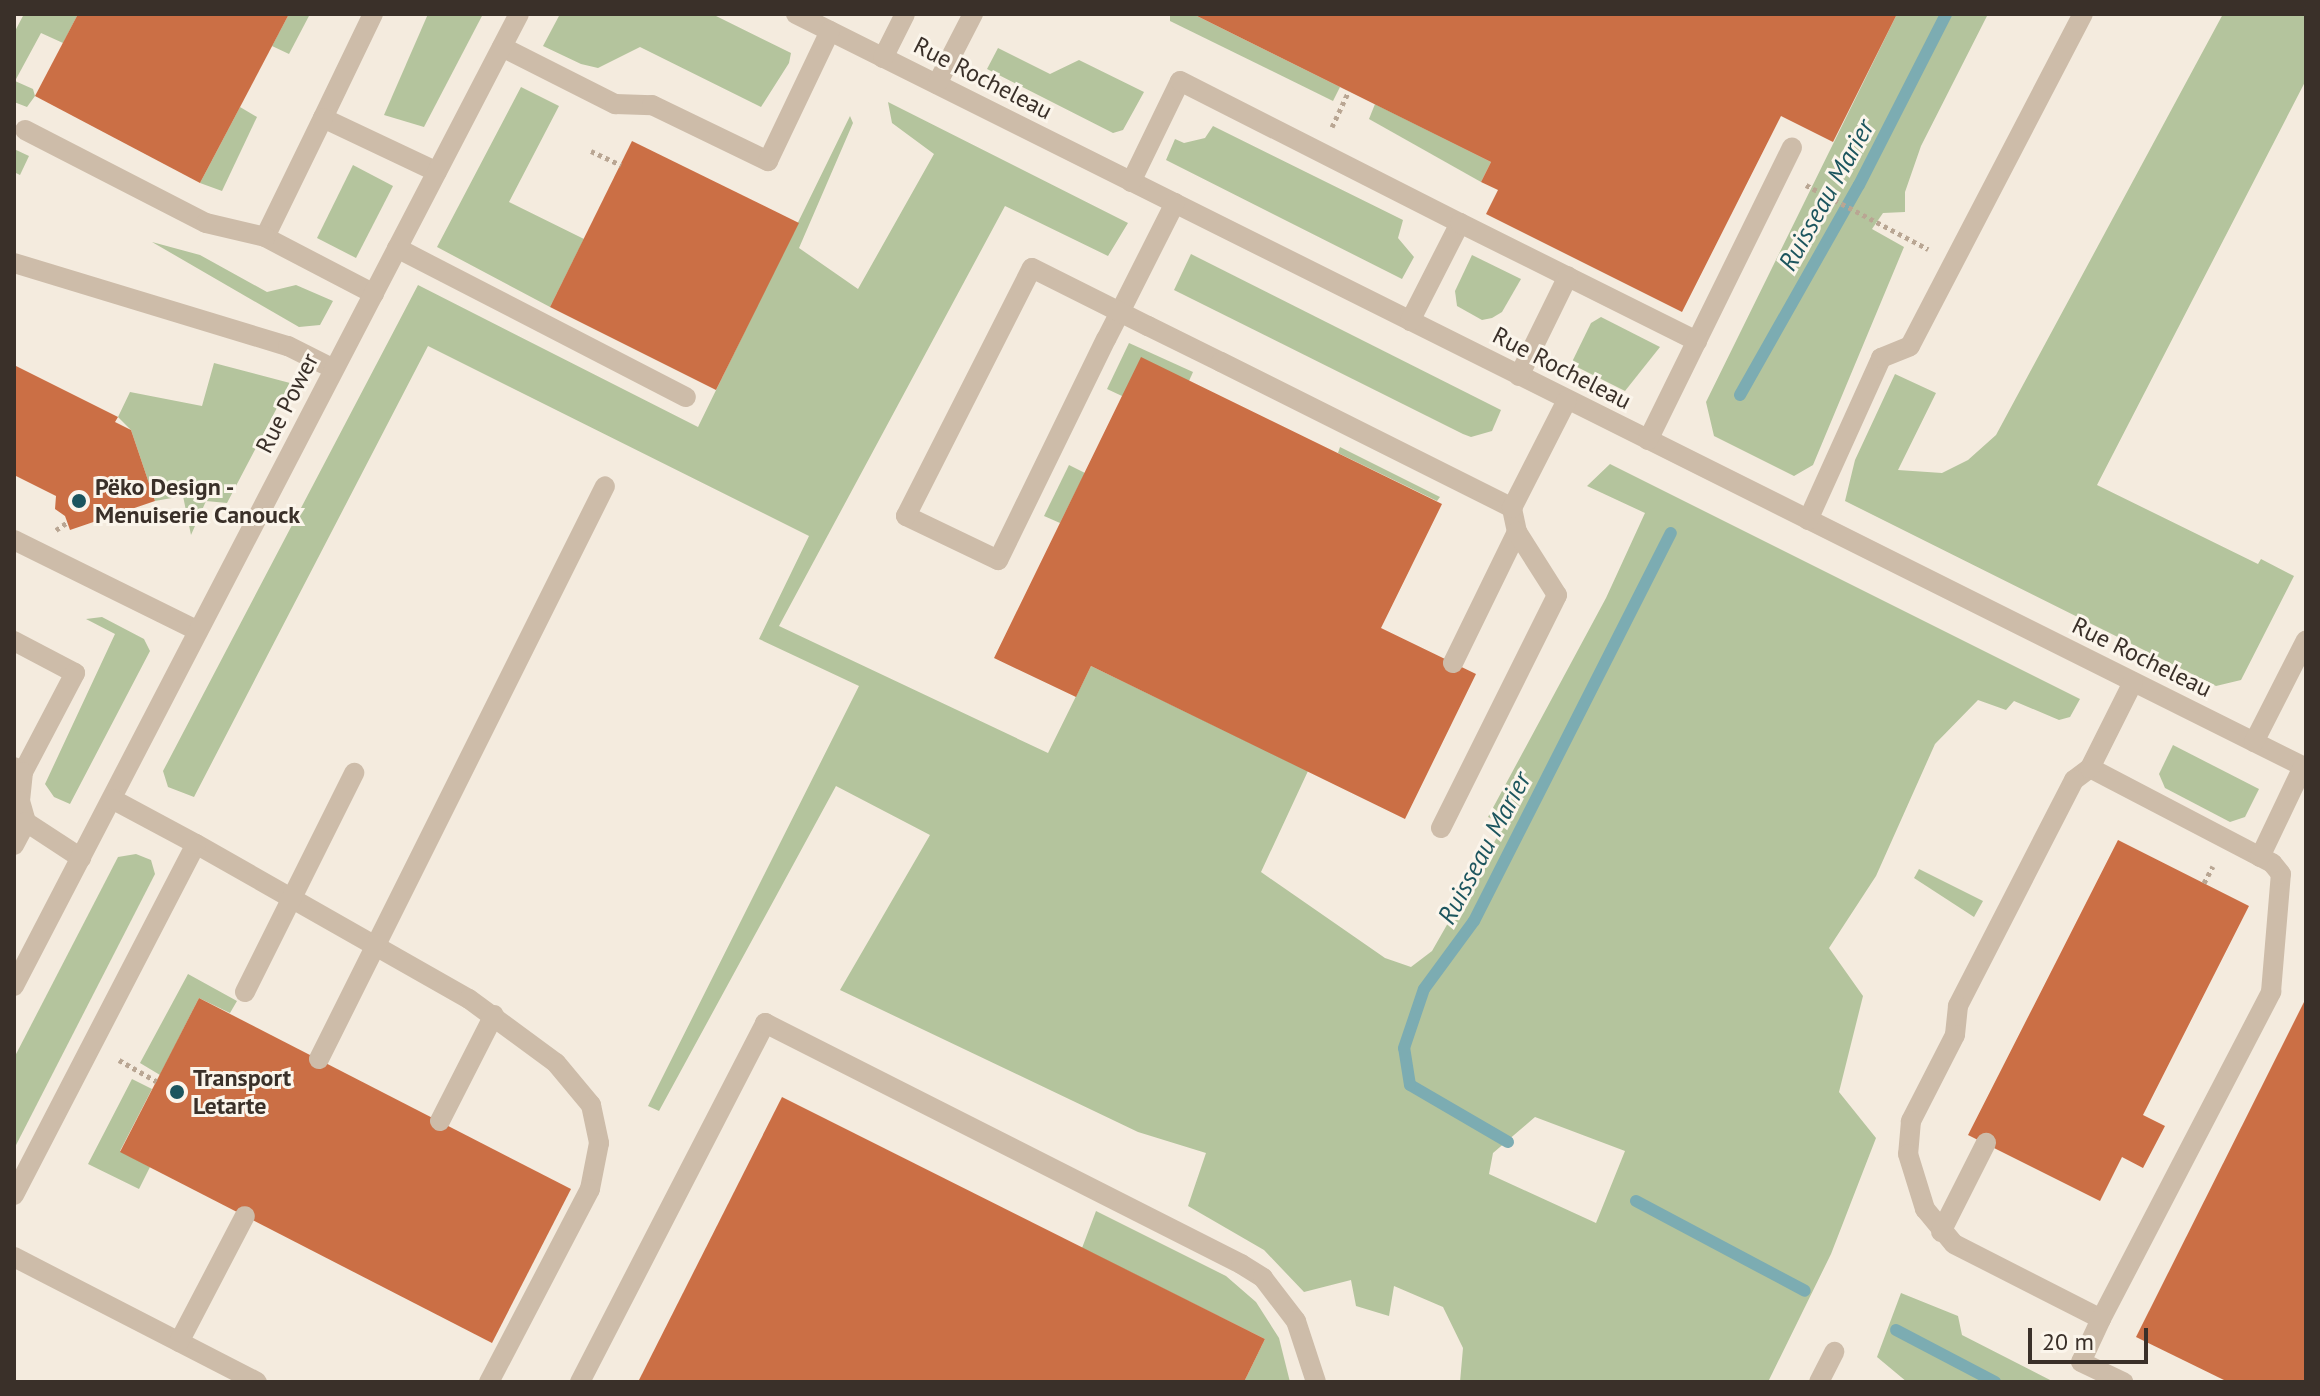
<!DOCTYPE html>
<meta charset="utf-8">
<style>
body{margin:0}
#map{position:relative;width:2320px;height:1396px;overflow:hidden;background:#f4ebde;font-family:"PT Sans",sans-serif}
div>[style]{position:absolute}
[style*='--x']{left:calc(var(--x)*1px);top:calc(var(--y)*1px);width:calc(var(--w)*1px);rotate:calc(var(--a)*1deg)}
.green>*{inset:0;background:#b4c49d}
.stream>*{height:12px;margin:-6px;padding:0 6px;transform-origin:6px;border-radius:6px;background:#7cacb2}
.building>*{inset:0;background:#cb6f45}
.path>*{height:5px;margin-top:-2.5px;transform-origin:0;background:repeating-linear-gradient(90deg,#b9a693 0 4px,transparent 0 8px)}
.minor>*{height:20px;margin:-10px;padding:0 10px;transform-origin:10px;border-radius:10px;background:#cdbca9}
.dots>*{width:22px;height:22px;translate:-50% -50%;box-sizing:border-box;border:4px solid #fbf5eb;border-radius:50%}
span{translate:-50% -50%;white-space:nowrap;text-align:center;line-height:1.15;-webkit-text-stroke:6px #fbf5eb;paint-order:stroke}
.street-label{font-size:24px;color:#3a3029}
.poi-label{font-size:24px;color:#3a3029;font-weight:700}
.left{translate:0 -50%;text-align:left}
.water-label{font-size:26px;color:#1c555e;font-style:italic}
.frame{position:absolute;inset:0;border:16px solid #3a3029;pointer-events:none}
.scale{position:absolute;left:2028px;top:1328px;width:120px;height:36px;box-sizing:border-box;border:4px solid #3a3029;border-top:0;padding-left:10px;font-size:24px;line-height:28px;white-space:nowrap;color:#3a3029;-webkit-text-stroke:6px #fbf5eb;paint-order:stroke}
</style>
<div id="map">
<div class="green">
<i style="clip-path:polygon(24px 14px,78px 14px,63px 43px,41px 33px,15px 81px,33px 89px,35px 96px,27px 107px,14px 102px,14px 33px)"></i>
<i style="clip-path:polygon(289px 14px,310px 14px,289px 54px,272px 46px)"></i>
<i style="clip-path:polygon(428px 14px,483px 14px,424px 127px,384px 115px)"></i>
<i style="clip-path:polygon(560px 14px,712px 14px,791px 53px,789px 63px,761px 107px,640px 47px,598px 68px,581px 64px,543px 46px)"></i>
<i style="clip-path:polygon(1170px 14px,1193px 14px,1340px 87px,1333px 101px,1170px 21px)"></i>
<i style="clip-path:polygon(1897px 14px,1988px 14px,1921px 146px,1905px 192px,1905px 212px,1883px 213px,1872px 229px,1904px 247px,1813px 465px,1794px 476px,1714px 436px,1706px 402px)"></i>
<i style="clip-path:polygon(2223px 14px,2306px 14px,2306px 80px,2097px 485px,2258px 564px,2261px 559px,2294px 576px,2241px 680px,2216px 686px,1845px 501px,1855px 460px,1895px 374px,1936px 393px,1898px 470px,1942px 473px,1968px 460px,1996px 435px)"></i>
<i style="clip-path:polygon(998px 48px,1050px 74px,1079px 60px,1144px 92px,1123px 130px,1113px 133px,987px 69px)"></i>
<i style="clip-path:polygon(521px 87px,559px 106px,509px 202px,584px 239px,550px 307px,437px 247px)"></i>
<i style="clip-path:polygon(evenodd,888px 102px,1128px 223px,1108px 256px,1005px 206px,779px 626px,1048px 753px,1091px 666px,1308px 771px,1261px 872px,1385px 958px,1411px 967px,1432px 951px,1504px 825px,1488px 817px,1606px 598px,1645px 513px,1587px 486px,1610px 464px,2080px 699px,2070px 717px,2059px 720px,2014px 701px,2006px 710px,1978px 700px,1935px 744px,1876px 876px,1829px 948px,1863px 996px,1839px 1092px,1876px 1138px,1831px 1254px,1768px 1382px,1460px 1382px,1463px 1348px,1443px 1307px,1394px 1286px,1389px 1316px,1356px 1306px,1351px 1280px,1304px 1292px,1264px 1250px,1188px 1206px,1206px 1153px,1138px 1132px,840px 990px,930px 835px,836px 786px,659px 1111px,648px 1106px,859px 686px,759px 639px,809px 536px,428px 346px,194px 797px,168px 787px,163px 771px,418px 285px,698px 427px,850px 116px,853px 123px,799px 248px,858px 289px,934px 154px,892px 123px,888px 102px,1535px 1117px,1625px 1151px,1596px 1223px,1489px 1174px,1493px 1153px,1535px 1117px)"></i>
<i style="clip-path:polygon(1375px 104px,1491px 162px,1481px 182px,1369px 119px)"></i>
<i style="clip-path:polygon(240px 107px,257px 117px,222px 191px,200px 183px)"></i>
<i style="clip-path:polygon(1213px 126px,1403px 220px,1398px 238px,1414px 257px,1402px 279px,1166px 160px,1175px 139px,1184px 143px,1205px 138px)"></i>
<i style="clip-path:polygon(14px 149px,29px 156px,20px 175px,14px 172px)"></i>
<i style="clip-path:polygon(353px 165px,393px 186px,356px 258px,317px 238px)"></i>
<i style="clip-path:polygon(152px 242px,200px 255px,267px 292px,296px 285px,333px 301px,320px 325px,299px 327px)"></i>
<i style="clip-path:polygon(1191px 254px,1501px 410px,1492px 431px,1471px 437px,1463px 434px,1174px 290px)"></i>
<i style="clip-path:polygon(1472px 255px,1521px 279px,1502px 312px,1492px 318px,1482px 320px,1457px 306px,1455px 291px)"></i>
<i style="clip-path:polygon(1601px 317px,1660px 347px,1625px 391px,1571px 364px,1591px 323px)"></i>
<i style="clip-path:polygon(1129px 343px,1193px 372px,1189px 381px,1122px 396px,1107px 389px)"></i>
<i style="clip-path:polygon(214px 363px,290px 383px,227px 503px,206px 501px,191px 535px,183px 496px,155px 501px,131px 430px,118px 417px,130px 392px,202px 406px)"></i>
<i style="clip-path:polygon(1340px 447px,1440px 497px,1437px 501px,1338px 453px)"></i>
<i style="clip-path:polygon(1069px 465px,1085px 473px,1060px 523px,1044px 516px)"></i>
<i style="clip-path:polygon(102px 617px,144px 639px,150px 651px,70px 804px,54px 797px,45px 784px,115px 634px,86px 619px)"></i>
<i style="clip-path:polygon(2173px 745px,2259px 789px,2245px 817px,2230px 822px,2165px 788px,2159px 774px)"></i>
<i style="clip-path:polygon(136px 854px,151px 860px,155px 874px,14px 1149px,14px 1058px,118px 857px)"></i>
<i style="clip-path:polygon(1919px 869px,1983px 901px,1974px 917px,1914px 878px)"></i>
<i style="clip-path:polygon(188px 974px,237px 1001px,230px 1013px,199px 998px,160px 1075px,140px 1063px)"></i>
<i style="clip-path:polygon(132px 1079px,152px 1089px,120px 1151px,150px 1167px,139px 1189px,88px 1164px)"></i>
<i style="clip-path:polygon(1096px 1211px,1226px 1276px,1256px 1302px,1279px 1338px,1290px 1382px,1244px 1382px,1265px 1339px,1082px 1248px)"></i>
<i style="clip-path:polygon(1901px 1293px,1958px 1316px,1962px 1335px,2054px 1382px,1907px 1382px,1877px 1357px)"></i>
</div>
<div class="stream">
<i style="--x:1740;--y:395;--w:241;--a:-60.5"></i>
<i style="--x:1859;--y:185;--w:192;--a:-63"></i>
<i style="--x:1508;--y:1142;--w:113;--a:-149.8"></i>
<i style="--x:1410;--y:1085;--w:37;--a:-99"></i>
<i style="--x:1404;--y:1048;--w:62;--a:-71.3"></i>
<i style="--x:1424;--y:989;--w:84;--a:-53.7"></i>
<i style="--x:1474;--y:921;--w:435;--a:-63.1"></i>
<i style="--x:1636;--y:1201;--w:191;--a:28"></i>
<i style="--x:1896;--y:1330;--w:112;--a:27.7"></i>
</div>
<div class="building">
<i style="clip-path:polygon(78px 14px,289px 14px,200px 183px,35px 96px)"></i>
<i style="clip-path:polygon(1193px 14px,1897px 14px,1833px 142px,1781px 116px,1682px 312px,1486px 214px,1498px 190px,1481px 182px,1491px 162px)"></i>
<i style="clip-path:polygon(632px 141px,799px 223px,716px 390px,550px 307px)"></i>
<i style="clip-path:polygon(1141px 357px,1442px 504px,1381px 628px,1476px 674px,1405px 819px,1091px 666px,1076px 697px,994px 658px)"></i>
<i style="clip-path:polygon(14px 365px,118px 417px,115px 422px,131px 430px,155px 501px,70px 530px,65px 516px,55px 509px,56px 496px,14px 475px)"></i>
<i style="clip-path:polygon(2118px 840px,2249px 906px,2143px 1115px,2165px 1126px,2143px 1168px,2122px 1157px,2100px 1201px,1968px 1135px)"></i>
<i style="clip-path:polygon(199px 998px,571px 1189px,492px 1343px,120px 1152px)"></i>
<i style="clip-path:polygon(2306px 998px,2306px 1382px,2228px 1382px,2136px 1337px)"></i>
<i style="clip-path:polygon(782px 1097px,1265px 1339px,1244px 1382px,638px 1382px)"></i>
</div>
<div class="path">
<i style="--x:1332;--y:127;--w:40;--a:-65"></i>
<i style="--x:591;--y:151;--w:33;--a:25"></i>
<i style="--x:1806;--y:185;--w:138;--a:27.7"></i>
<i style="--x:56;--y:530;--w:14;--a:-34"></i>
<i style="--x:2204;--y:883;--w:19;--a:-62"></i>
<i style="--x:119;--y:1060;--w:43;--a:29.6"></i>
</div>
<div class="minor">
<i style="--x:373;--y:14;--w:115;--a:115.7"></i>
<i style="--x:323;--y:118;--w:126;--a:25.3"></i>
<i style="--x:796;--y:14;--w:1688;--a:26.53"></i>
<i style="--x:502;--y:47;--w:127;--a:26.8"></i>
<i style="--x:615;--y:104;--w:37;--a:2"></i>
<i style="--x:652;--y:105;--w:129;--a:25.8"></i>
<i style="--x:768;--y:161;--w:144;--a:-64.5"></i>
<i style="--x:883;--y:58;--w:49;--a:-63.4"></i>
<i style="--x:937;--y:84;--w:79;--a:-62.8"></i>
<i style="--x:323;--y:118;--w:132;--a:116"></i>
<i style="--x:265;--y:237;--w:123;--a:27.6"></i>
<i style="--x:25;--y:130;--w:203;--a:27.2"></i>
<i style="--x:206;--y:223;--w:61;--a:13.3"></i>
<i style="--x:1131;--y:182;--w:112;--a:-64.1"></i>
<i style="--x:1180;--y:81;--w:314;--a:26.9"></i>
<i style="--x:1460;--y:223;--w:110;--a:117"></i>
<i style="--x:1175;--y:203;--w:122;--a:116.8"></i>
<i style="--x:1120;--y:312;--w:30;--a:117"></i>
<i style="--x:1106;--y:339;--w:246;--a:116"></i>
<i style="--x:998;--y:560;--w:102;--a:-154.4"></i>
<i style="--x:906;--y:516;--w:278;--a:-63.1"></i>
<i style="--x:1032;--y:268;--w:130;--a:26.6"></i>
<i style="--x:1148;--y:326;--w:81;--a:26.3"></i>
<i style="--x:1221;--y:362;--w:326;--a:26.6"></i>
<i style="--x:1460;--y:223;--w:265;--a:26.5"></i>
<i style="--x:397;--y:248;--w:325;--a:27.3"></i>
<i style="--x:14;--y:263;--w:286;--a:16.9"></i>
<i style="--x:288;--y:346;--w:51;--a:26.6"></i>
<i style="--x:1519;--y:376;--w:111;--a:-63.9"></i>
<i style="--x:1648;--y:440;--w:326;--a:-63.8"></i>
<i style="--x:1808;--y:520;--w:178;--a:-65.7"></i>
<i style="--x:1881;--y:358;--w:31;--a:-22"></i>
<i style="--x:1910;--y:346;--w:374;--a:-62.5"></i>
<i style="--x:14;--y:540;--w:205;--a:26.3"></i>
<i style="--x:14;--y:641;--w:69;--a:27.7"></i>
<i style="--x:75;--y:673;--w:112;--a:117.7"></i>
<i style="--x:23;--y:772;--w:10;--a:-151"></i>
<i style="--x:1453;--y:663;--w:146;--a:-64"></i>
<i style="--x:1517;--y:532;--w:25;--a:-102"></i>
<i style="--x:1512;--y:508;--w:121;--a:-63"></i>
<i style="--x:2254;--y:742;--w:114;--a:-63"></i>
<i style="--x:2090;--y:768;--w:20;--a:143"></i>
<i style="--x:2074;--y:780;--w:254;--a:117.2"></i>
<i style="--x:1958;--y:1006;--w:29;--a:96"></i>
<i style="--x:1955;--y:1035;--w:97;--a:117.1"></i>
<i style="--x:1911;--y:1121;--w:33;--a:95"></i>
<i style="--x:1908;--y:1154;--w:58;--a:72.8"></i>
<i style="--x:1925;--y:1209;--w:45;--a:50.4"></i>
<i style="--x:1954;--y:1244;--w:165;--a:27"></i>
<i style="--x:2101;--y:1319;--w:369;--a:-62.5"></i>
<i style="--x:2271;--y:992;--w:118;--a:-85.2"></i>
<i style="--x:2281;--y:874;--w:14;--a:-129"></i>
<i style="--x:2272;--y:863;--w:205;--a:-152.4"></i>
<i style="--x:2090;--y:768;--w:96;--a:-63.4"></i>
<i style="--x:23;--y:772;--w:29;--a:96"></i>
<i style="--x:20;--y:801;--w:22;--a:74"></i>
<i style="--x:26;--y:822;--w:66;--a:33.2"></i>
<i style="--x:1441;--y:828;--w:260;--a:-63.5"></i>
<i style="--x:1557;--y:595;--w:75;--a:-122.4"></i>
<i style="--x:196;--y:844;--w:314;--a:29.6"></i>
<i style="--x:469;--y:999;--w:108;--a:36.3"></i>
<i style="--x:556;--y:1063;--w:55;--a:50.2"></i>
<i style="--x:591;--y:1105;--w:39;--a:78"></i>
<i style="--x:599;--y:1143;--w:47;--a:101.1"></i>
<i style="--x:590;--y:1189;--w:218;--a:117.6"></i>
<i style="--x:14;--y:845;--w:26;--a:-62"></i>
<i style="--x:2260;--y:857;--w:100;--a:-64.5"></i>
<i style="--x:14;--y:986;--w:1095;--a:-62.55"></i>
<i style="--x:245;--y:992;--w:245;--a:-63.5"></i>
<i style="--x:319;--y:1059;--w:640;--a:-63.47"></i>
<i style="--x:440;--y:1121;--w:119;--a:-63"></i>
<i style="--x:14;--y:1195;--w:395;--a:-62.6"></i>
<i style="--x:196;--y:844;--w:95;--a:-151.8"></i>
<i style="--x:1941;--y:1232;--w:100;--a:-63.2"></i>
<i style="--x:14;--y:1257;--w:273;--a:27.2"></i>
<i style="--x:2101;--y:1319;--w:47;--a:114.9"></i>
<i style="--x:2081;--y:1362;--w:47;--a:25.5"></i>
<i style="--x:179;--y:1342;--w:142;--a:-62.4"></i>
<i style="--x:580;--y:1382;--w:404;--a:-62.7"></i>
<i style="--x:765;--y:1023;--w:534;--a:26.85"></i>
<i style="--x:1241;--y:1264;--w:26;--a:32"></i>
<i style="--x:1263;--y:1278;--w:54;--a:52.5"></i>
<i style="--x:1296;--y:1321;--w:64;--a:71.8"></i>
<i style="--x:1819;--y:1382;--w:34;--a:-63"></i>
</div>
<div class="dots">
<i style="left:79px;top:501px;background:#1c555e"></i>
<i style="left:177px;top:1092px;background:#1c555e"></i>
</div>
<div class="street-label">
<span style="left:983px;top:78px;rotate:27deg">Rue Rocheleau</span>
<span style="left:1562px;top:368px;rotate:27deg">Rue Rocheleau</span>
<span style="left:287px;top:403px;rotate:-63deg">Rue Power</span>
<span style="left:2142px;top:657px;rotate:26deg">Rue Rocheleau</span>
</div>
<div class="poi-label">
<span class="left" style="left:95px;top:501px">Pëko Design -<br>Menuiserie Canouck</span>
<span class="left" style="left:193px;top:1092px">Transport<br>Letarte</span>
</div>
<div class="water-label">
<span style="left:1826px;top:195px;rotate:-61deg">Ruisseau Marier</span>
<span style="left:1484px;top:848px;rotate:-62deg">Ruisseau Marier</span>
</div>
<div class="frame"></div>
<div class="scale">20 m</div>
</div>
